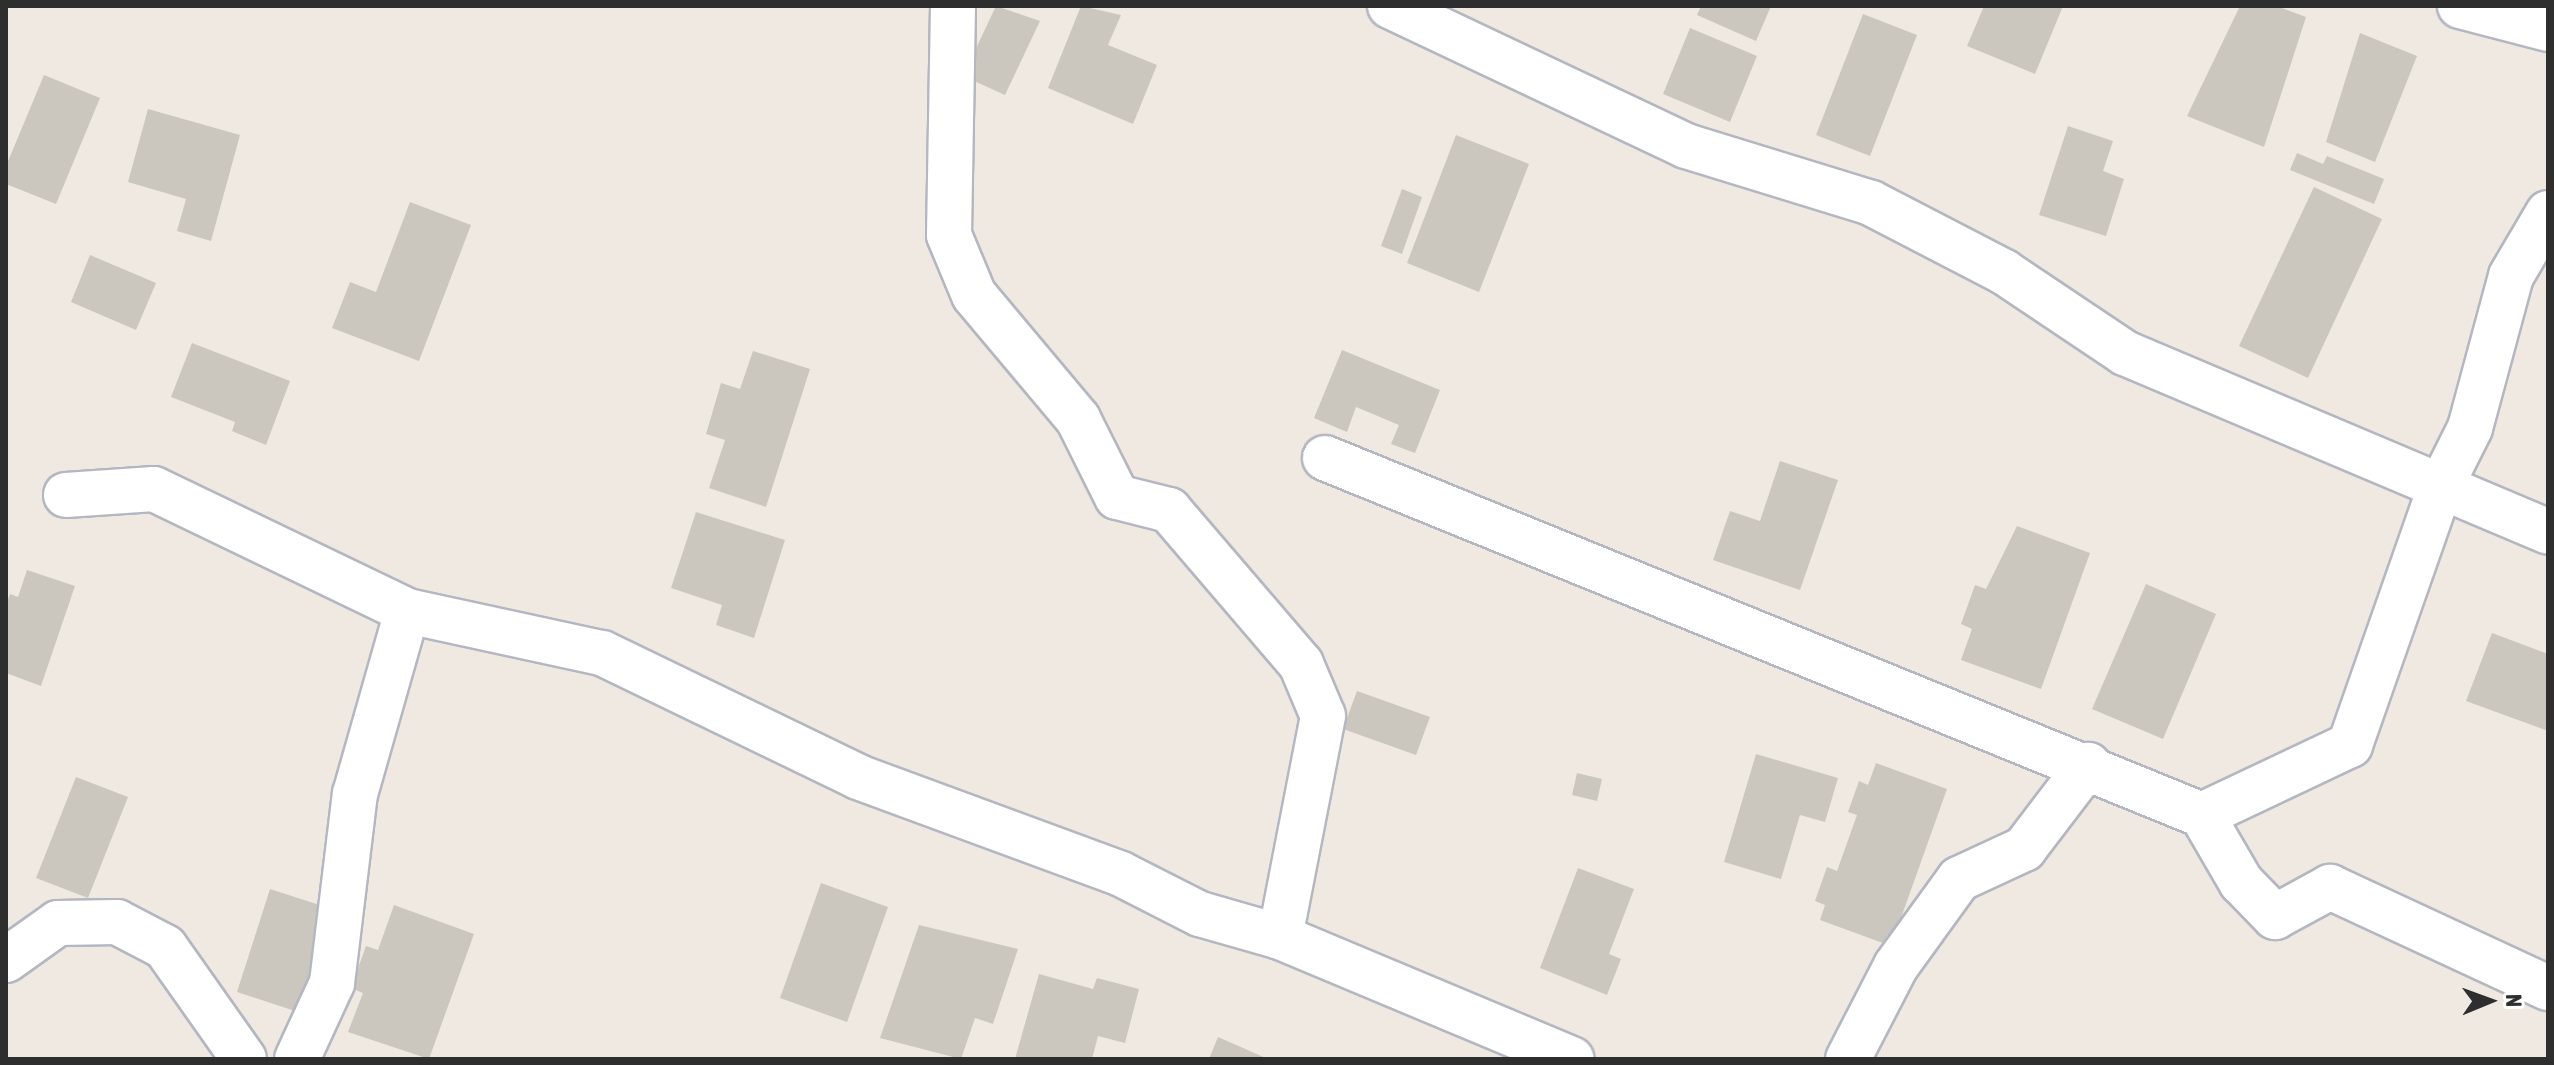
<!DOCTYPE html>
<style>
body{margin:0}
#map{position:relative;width:2554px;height:1065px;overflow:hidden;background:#efe9e1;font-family:"Asap Condensed",sans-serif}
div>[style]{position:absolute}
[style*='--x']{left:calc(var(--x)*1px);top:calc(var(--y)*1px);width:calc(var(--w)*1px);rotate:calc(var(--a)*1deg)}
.building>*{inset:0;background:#cbc7bf}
.roads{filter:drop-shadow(2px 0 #b4b7c1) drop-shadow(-2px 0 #b4b7c1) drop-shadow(0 2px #b4b7c1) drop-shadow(0 -2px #b4b7c1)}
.street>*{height:44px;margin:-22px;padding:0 22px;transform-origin:22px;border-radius:22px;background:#fff}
span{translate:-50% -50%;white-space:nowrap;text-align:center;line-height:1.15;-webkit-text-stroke:8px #fff;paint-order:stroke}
.frame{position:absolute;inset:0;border:8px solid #2e2e2e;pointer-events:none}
.north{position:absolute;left:2450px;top:961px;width:80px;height:80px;-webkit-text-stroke:6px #fff;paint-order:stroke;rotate:89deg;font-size:22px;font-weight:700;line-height:32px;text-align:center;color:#2e2e2e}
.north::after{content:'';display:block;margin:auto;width:28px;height:36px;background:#2e2e2e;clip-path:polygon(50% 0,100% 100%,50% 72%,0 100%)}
</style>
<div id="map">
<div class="building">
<i style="clip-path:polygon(996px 6px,1040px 21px,1005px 95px,963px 76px)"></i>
<i style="clip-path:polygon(1081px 6px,1121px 15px,1108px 45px,1157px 65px,1133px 124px,1048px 88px)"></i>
<i style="clip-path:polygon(1701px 6px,1771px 6px,1756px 41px,1697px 15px)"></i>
<i style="clip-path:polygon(1984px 6px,2063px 6px,2035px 74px,1967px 46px)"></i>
<i style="clip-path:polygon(2240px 6px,2277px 6px,2306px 17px,2264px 147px,2187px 116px)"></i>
<i style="clip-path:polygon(1863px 14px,1917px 35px,1870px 156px,1816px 135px)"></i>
<i style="clip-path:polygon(1690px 28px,1757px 56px,1730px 122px,1663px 94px)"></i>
<i style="clip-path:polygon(2360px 33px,2417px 56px,2375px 162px,2326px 142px)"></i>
<i style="clip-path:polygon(44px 75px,100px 98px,56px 204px,6px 184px,6px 166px)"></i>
<i style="clip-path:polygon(148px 109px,240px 135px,211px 241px,177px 231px,186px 199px,128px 182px)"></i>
<i style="clip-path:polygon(2068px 126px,2113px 141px,2103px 171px,2124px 179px,2106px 236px,2039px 215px)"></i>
<i style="clip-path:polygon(1456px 135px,1529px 164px,1479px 292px,1407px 263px)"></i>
<i style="clip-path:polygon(2297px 153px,2323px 164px,2327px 156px,2384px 179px,2374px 204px,2290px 170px)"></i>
<i style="clip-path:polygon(2314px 187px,2382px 219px,2308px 378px,2239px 346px)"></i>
<i style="clip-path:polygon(1402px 189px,1422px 197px,1402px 254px,1381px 246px)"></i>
<i style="clip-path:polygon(410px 202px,471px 225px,419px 361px,332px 328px,350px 282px,376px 292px)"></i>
<i style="clip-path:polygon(90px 255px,156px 283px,136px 330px,71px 302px)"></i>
<i style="clip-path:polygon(192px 343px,290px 381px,266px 445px,232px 431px,235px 422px,171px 397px)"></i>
<i style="clip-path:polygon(1342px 350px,1440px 390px,1415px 453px,1391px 444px,1399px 425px,1356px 407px,1347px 432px,1314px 418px)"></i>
<i style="clip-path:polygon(753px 351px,810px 369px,766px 507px,709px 488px,725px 440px,706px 434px,721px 383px,740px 389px)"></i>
<i style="clip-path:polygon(1780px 461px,1838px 480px,1800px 590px,1713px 560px,1730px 511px,1760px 521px)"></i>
<i style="clip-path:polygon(696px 512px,785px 540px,754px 638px,716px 625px,722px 605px,671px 588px)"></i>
<i style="clip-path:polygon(2017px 526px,2090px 553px,2041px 689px,1961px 660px,1972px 629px,1961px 624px,1975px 585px,1986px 589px)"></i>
<i style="clip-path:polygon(27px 570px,75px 586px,41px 686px,6px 673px,6px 605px,10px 594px,18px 597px)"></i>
<i style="clip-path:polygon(2146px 584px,2216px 614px,2163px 739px,2092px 709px)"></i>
<i style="clip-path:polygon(2492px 633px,2548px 654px,2548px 731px,2466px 701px)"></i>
<i style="clip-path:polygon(1357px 691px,1430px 717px,1416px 755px,1343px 729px)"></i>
<i style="clip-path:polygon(1756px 754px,1838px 778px,1825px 822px,1800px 815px,1781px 879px,1724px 862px)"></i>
<i style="clip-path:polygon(1876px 763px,1947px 789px,1891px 946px,1820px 920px,1825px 905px,1815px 901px,1827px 867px,1837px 871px,1857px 815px,1848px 812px,1859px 781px,1868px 785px)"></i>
<i style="clip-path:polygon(1577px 773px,1602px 779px,1597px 801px,1572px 795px)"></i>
<i style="clip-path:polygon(76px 777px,128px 797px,88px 898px,36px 878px)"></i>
<i style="clip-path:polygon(1578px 868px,1634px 889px,1609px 954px,1621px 959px,1607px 995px,1540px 968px)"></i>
<i style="clip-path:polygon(821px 883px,888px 907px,847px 1022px,780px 998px)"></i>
<i style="clip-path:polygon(270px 889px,332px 909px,298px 1012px,237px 992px)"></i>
<i style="clip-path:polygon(394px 905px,474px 934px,429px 1059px,348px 1032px,363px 993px,351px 988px,366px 946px,378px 950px)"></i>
<i style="clip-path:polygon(919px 925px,1018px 949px,993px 1024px,975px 1018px,961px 1059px,880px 1038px)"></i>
<i style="clip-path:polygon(1039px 974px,1093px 989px,1097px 978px,1139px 989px,1125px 1043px,1098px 1036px,1092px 1059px,1015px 1059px)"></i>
<i style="clip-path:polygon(1218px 1037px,1268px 1059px,1209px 1059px)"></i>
</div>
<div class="roads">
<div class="street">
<i style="--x:953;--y:6;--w:229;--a:91"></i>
<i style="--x:949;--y:235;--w:65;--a:67.4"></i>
<i style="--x:974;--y:295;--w:162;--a:50"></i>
<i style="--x:1078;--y:419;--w:87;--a:63.4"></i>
<i style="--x:1117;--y:497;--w:54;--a:14"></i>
<i style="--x:1169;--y:510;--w:203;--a:49.4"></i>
<i style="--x:1301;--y:664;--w:56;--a:67.1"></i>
<i style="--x:1323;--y:716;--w:225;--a:101"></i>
<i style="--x:1390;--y:6;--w:327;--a:25.3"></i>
<i style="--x:1686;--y:146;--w:194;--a:17.1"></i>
<i style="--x:1871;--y:203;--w:150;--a:27.4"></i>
<i style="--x:2004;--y:272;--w:146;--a:33.8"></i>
<i style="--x:2125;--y:353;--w:459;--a:22.9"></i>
<i style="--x:2460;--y:6;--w:91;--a:14.6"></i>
<i style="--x:1325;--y:458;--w:947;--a:22.15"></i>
<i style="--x:2202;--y:815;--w:78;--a:59.8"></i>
<i style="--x:2241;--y:882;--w:49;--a:45.8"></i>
<i style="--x:2275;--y:917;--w:63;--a:-28.6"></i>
<i style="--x:2330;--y:887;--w:240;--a:24.9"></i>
<i style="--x:66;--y:495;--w:88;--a:-3.9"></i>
<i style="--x:154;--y:489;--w:281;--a:25.7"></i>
<i style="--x:2202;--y:815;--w:164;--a:-25.3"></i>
<i style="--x:2350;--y:745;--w:272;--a:-70.7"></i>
<i style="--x:2440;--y:488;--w:67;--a:-63.4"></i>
<i style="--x:2470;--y:428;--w:157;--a:-74.9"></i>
<i style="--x:2511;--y:276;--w:73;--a:-59.6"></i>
<i style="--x:6;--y:960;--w:64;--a:-35.4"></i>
<i style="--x:58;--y:923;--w:59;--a:-1"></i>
<i style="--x:117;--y:922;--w:54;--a:27.5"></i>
<i style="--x:165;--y:947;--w:137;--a:54.8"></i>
<i style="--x:297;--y:1059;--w:84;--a:-65.3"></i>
<i style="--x:332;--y:983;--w:190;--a:-83.1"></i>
<i style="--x:355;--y:794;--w:190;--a:-74.1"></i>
<i style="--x:407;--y:611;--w:199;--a:12.2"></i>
<i style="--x:602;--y:653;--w:284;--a:25.8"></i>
<i style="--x:858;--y:777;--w:280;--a:20.2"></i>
<i style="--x:1121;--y:874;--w:89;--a:26.9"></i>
<i style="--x:1200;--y:914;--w:83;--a:16"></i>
<i style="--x:1280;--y:937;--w:316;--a:22.7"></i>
<i style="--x:1848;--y:1059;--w:105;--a:-62.7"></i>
<i style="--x:1896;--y:966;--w:107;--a:-54.1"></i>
<i style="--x:1959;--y:879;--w:72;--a:-24.8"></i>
<i style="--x:2024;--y:849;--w:106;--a:-52.7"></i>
</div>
</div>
<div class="frame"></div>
<div class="north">N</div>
</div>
